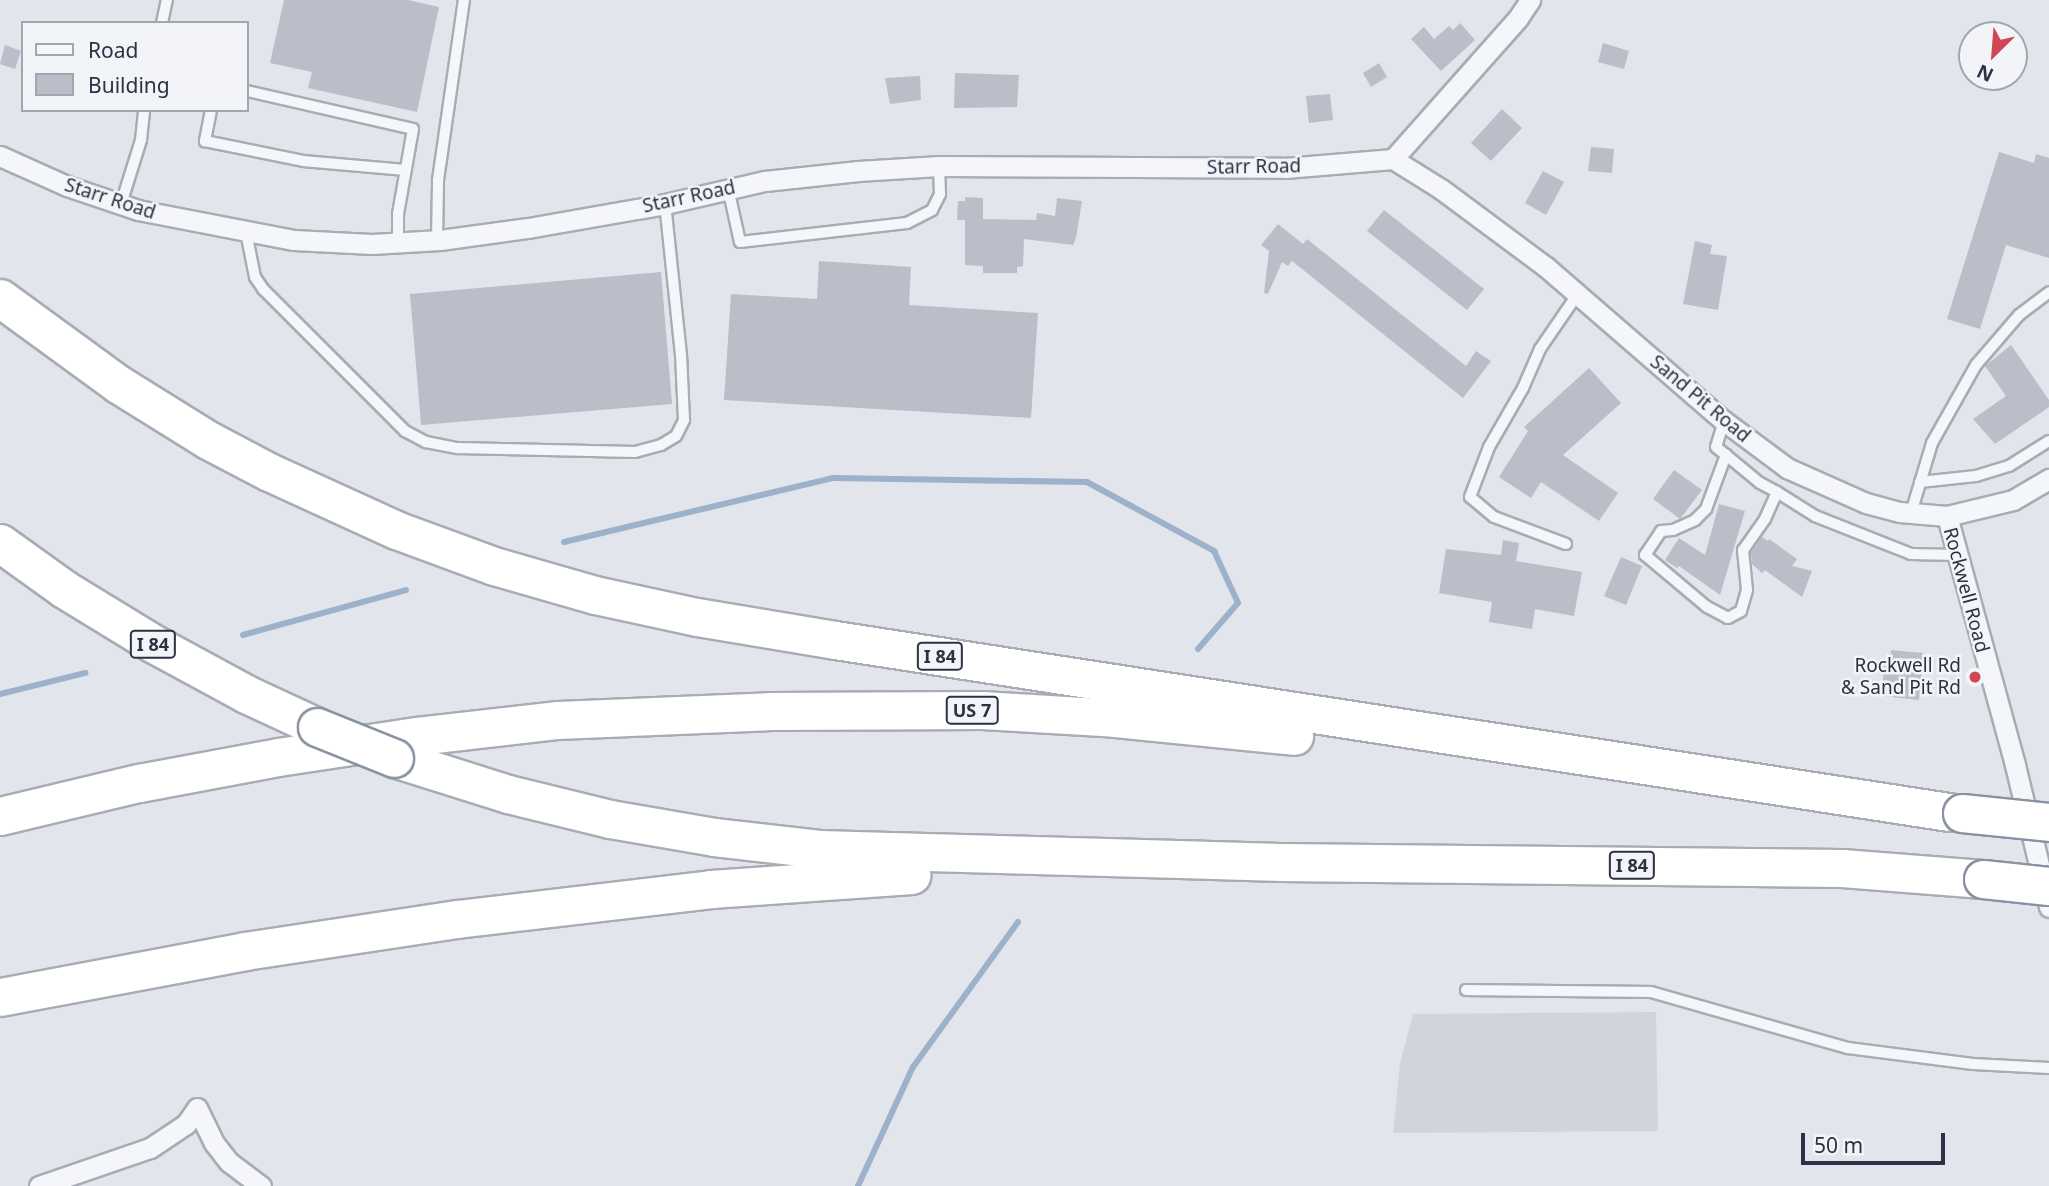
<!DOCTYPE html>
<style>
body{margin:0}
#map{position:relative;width:2049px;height:1186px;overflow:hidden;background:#e2e5eb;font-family:"Noto Sans",sans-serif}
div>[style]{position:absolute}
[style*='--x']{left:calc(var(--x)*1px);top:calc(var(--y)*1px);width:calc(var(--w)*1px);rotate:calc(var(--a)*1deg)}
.built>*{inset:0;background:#d0d4dd}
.stream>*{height:6px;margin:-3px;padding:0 3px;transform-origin:3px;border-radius:3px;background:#9db1cb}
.building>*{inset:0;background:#b9bec8}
.roads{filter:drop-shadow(2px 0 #a7acb5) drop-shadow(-2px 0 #a7acb5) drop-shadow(0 2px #a7acb5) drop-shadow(0 -2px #a7acb5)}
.service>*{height:10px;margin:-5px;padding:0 5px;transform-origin:5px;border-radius:5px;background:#f5f6f9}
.minor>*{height:19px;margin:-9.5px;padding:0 9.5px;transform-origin:9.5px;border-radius:9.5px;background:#f5f6f9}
.motorway>*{height:37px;margin:-18.5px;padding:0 18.5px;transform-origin:18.5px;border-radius:18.5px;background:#fff}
.bridges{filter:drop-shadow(2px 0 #8992a2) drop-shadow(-2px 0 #8992a2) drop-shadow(0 2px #8992a2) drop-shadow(0 -2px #8992a2)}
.motorway-bridge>*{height:37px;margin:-18.5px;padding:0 18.5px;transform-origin:18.5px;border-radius:18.5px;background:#fff}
.dots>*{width:19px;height:19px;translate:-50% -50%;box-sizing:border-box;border:4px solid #f2f4f8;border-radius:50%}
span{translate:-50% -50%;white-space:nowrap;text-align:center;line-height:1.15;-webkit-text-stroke:5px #f2f4f8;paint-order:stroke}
.shield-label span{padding:2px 5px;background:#f2f4f8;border:2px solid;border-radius:5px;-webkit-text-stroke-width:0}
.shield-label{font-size:18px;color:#2a3243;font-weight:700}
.street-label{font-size:19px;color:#2a3243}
.poi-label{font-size:19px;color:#2a3243}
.right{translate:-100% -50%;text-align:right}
.legend{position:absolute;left:21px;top:21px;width:228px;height:91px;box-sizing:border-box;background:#f2f4f8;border:2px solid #a2a6b0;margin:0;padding:9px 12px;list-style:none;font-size:21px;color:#2a3243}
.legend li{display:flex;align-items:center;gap:14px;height:35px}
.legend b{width:35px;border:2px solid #a2a6b0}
.north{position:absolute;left:1958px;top:21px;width:70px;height:70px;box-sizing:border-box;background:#f2f4f8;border:2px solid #a2a6b0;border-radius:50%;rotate:205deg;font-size:19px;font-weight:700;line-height:28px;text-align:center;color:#2a3243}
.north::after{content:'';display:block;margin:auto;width:24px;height:32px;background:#d14655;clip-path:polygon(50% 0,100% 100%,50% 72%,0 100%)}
.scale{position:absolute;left:1801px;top:1133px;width:144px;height:32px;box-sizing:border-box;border:4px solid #2a3243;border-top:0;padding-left:9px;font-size:21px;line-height:24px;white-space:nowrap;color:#2a3243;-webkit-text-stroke:5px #f2f4f8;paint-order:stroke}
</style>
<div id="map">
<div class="built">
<i style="clip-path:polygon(1656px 1012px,1658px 1131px,1393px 1133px,1400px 1064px,1413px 1014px)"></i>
</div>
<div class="stream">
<i style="--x:564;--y:542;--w:277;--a:-13.4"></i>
<i style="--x:833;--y:478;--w:254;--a:0.9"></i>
<i style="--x:1087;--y:482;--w:145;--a:28.5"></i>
<i style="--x:1214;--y:551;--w:57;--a:65.2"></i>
<i style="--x:1238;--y:603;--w:61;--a:131"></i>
<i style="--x:243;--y:635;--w:169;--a:-15.4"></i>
<i style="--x:0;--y:694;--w:88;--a:-13.9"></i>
<i style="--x:858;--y:1186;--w:131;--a:-65.2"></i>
<i style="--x:913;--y:1067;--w:179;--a:-54.1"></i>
</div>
<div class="building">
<i style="clip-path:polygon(284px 0,408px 0,439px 7px,417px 112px,308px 88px,312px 72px,270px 63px)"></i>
<i style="clip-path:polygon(1460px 23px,1475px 40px,1441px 71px,1411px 39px,1424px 27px,1434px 39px,1449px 26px,1453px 30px)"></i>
<i style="clip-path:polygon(1603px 43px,1629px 51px,1624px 69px,1598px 62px)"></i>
<i style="clip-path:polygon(5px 45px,21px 51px,15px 69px,0 64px)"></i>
<i style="clip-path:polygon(1379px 63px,1387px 77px,1371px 87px,1363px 73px)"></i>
<i style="clip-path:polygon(955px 73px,1019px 75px,1017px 107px,954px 108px)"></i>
<i style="clip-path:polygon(920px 76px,921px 100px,890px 104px,885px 78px)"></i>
<i style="clip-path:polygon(1330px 94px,1333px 120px,1309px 123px,1306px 96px)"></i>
<i style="clip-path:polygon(1502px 109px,1522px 128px,1491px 161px,1471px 143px)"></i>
<i style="clip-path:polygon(1591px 147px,1614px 149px,1612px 173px,1588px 171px)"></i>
<i style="clip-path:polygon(1999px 152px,2034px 163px,2036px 154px,2049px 158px,2049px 258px,2006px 245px,1980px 329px,1947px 319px)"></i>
<i style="clip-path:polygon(1543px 171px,1564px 182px,1546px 215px,1525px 203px)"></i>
<i style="clip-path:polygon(965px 197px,983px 198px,983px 219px,1036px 220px,1037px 213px,1055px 216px,1057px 198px,1082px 201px,1076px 238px,1073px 245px,1024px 239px,1023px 266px,1017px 267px,1017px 273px,983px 273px,983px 266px,965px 265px,965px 220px,957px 220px,958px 201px,965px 201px)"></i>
<i style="clip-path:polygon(1384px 210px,1484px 289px,1467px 310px,1367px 231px)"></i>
<i style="clip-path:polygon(1278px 224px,1303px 244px,1307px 239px,1466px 366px,1476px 351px,1491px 361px,1463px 398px,1292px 261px,1288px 266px,1282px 262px,1268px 294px,1264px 293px,1269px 251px,1261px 245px)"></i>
<i style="clip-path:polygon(1695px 241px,1712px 245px,1710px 254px,1727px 256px,1718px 310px,1683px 304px)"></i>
<i style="clip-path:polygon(819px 261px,911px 267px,909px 305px,1038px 313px,1031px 418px,724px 400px,731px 294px,817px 299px)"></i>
<i style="clip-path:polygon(661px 272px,672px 404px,421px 425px,410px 294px)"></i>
<i style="clip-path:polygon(2011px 345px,2049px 400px,2049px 407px,1995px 444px,1973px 419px,2006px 396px,1985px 366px)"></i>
<i style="clip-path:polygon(1589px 368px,1621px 403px,1563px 455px,1618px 493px,1599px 521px,1541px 482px,1531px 498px,1499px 477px,1528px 431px,1524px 427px)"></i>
<i style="clip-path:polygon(1674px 470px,1702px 490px,1680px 519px,1653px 499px)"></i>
<i style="clip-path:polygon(1719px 504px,1745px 511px,1720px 595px,1679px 566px,1677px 568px,1665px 560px,1679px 538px,1705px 555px)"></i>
<i style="clip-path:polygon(1762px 537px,1768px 541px,1769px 539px,1797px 559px,1792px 566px,1812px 571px,1802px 597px,1765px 570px,1762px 573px,1752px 564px,1751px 553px)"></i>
<i style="clip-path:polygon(1503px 540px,1519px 543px,1516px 561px,1582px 572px,1574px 616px,1535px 609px,1532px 629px,1489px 622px,1492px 602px,1439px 593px,1446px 549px,1501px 555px)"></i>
<i style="clip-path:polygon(1621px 557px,1642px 566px,1626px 605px,1604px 596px)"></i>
<i style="clip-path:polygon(1891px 650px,1923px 653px,1919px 700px,1882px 696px,1884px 666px,1889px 667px)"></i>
</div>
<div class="roads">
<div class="service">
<i style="--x:162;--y:23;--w:24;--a:-78"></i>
<i style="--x:247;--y:91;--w:170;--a:12.9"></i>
<i style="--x:413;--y:129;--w:86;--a:100"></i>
<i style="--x:398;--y:214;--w:29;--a:90"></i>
<i style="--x:211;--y:110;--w:32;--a:101"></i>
<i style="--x:205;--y:141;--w:100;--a:11.5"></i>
<i style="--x:303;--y:161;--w:103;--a:5"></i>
<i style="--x:728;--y:188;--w:55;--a:77.5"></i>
<i style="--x:740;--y:242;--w:168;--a:-6.5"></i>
<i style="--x:907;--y:223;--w:28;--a:-27"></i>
<i style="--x:932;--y:210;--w:18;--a:-63"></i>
<i style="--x:940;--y:194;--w:28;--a:-92"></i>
<i style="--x:121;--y:204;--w:67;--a:-72.6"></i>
<i style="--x:141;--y:140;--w:30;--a:-84"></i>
<i style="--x:246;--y:232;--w:46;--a:78.7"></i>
<i style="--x:255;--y:277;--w:14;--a:56"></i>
<i style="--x:263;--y:289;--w:201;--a:45"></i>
<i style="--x:405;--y:431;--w:24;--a:28"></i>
<i style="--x:426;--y:442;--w:33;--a:11"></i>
<i style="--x:458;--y:448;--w:177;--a:1.3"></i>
<i style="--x:635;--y:452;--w:27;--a:-15"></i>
<i style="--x:661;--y:445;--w:17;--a:-31"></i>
<i style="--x:676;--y:436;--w:18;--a:-63"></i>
<i style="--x:684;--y:420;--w:65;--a:-92.6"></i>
<i style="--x:681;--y:355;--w:152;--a:-96"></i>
<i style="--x:437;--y:240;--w:60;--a:-89"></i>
<i style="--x:438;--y:180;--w:182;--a:-81.8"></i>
<i style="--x:1724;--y:421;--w:27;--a:107"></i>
<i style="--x:1716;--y:447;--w:13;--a:39"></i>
<i style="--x:1726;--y:455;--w:44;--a:39.5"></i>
<i style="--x:1760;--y:483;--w:19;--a:28"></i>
<i style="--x:1777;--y:492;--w:30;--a:114"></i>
<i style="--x:1765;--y:519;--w:38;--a:125"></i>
<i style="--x:1743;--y:550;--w:40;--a:84.3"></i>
<i style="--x:1747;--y:590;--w:22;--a:106"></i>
<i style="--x:1741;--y:611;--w:15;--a:152"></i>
<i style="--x:1728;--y:618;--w:24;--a:-152"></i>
<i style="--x:1707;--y:607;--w:81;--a:-140"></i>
<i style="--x:1645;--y:555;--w:29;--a:-56"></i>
<i style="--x:1661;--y:531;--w:12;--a:-5"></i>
<i style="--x:1673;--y:530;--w:24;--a:-24"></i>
<i style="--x:1695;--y:520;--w:16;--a:-45"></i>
<i style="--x:1706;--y:509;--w:58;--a:-69.7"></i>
<i style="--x:1920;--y:482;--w:56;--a:-6.1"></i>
<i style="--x:1976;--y:476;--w:34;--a:-17"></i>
<i style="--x:2009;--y:466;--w:47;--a:-32"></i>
<i style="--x:1777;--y:492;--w:45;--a:32.3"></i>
<i style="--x:1815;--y:516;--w:103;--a:21.6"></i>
<i style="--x:1911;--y:554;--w:46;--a:1.2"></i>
<i style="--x:1911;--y:513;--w:73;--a:-73.3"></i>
<i style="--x:1932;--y:443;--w:90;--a:-60.6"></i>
<i style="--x:1976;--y:365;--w:66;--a:-49.3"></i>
<i style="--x:2019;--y:315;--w:38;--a:-37"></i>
<i style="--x:1566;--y:544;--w:77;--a:-159.4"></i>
<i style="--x:1494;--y:517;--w:31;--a:-140"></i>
<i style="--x:1470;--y:497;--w:53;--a:-69.2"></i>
<i style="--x:1489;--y:447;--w:68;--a:-60"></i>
<i style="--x:1523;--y:388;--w:43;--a:-66.4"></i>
<i style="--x:1540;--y:349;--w:65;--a:-55.6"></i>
<i style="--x:1466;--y:990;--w:185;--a:0.6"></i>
<i style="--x:1651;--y:992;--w:205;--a:15.9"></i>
<i style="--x:1848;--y:1048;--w:126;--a:7.3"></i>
<i style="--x:1973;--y:1064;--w:76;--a:3"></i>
</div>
<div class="minor">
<i style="--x:0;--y:156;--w:73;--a:24.1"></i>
<i style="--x:67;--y:186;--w:75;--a:18.7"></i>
<i style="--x:138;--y:210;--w:159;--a:10.9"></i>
<i style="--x:294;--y:240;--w:78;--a:2.9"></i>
<i style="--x:372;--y:244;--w:68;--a:-3.4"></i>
<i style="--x:440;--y:240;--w:89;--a:-7.8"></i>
<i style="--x:528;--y:228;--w:139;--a:-9.9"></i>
<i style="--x:665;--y:204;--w:103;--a:-13"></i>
<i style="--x:765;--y:181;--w:94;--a:-6.1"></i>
<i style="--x:858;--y:171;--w:81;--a:-3.5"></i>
<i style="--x:939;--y:166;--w:346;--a:0.3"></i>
<i style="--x:1285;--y:168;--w:108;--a:-4.8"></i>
<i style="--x:1393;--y:159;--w:57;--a:32"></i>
<i style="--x:1441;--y:189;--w:131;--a:36.6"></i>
<i style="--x:1546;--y:267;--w:235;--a:40.9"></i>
<i style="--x:1724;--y:421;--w:79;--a:36.7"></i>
<i style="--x:1787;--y:468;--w:86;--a:23.9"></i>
<i style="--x:1866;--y:503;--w:35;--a:15"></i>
<i style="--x:1900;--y:512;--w:47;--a:4.9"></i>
<i style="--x:1947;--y:516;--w:68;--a:-13.6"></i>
<i style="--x:2013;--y:500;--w:42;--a:-30.3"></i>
<i style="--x:1393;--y:159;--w:188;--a:-48.4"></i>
<i style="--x:1518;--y:18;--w:22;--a:-56"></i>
<i style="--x:1947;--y:516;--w:258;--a:74.7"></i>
<i style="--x:2015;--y:765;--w:146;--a:76.5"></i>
<i style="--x:39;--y:1186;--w:117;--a:-18.9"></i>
<i style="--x:150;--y:1148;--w:43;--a:-33.7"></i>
<i style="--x:186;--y:1124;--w:19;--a:-55"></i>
<i style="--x:197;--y:1108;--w:39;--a:64"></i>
<i style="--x:214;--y:1143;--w:24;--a:52"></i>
<i style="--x:229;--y:1162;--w:40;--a:37"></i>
</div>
<div class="motorway">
<i style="--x:0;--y:298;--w:146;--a:36.1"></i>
<i style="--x:118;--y:384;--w:106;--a:31.9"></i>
<i style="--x:208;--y:440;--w:69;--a:27.7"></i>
<i style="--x:269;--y:472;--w:140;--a:24.5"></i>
<i style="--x:396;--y:530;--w:104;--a:20.2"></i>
<i style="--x:494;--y:566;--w:105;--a:16"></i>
<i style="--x:595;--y:595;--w:104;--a:12.2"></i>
<i style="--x:697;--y:617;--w:140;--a:9.5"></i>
<i style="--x:835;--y:640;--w:1126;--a:8.78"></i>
<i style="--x:0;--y:543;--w:79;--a:35.7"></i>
<i style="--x:64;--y:589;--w:105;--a:31.4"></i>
<i style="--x:154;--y:644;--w:105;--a:28.5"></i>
<i style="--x:246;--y:694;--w:78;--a:24.9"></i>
<i style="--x:394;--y:758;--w:120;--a:17.5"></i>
<i style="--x:508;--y:794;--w:105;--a:13.8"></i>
<i style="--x:610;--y:819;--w:106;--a:9.8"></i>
<i style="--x:714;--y:837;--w:106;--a:6.5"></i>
<i style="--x:819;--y:849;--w:462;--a:1.6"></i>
<i style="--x:1281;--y:862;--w:561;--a:0.61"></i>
<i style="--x:1842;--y:868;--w:141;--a:4.5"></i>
<i style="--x:0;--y:816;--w:143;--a:-13.4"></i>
<i style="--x:139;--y:783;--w:141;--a:-10.6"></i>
<i style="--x:278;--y:757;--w:141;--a:-8.6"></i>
<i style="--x:417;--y:736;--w:142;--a:-6.5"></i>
<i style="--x:558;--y:720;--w:212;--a:-2.4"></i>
<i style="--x:770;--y:711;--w:212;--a:-0.3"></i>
<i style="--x:982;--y:710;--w:133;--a:3.4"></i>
<i style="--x:1115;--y:718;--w:180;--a:5.7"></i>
<i style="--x:0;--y:997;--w:249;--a:-10.6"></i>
<i style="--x:245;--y:951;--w:214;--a:-8.6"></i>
<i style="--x:457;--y:919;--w:256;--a:-6.7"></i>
<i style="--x:711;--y:889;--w:201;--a:-4"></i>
</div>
</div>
<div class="bridges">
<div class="motorway-bridge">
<i style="--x:317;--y:727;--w:83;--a:21.9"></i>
<i style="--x:1962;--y:813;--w:87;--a:5.9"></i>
<i style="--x:1983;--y:879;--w:66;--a:6.1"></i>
</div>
</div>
<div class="dots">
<i style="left:1975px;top:677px;background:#d14655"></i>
</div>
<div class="shield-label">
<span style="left:153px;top:644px">I 84</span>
<span style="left:940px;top:656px">I 84</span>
<span style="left:972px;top:710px">US 7</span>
<span style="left:1632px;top:865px">I 84</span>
</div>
<div class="street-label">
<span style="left:1254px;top:167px;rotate:-1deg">Starr Road</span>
<span style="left:689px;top:197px;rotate:-12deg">Starr Road</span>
<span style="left:110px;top:199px;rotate:18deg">Starr Road</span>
<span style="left:1700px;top:399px;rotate:40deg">Sand Pit Road</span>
<span style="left:1966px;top:590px;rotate:75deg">Rockwell Road</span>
</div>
<div class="poi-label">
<span class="right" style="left:1961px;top:677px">Rockwell Rd<br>&amp; Sand Pit Rd</span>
</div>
<ul class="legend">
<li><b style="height:9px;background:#f5f6f9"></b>Road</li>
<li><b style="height:19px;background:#b9bec8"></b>Building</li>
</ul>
<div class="north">N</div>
<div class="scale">50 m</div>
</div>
